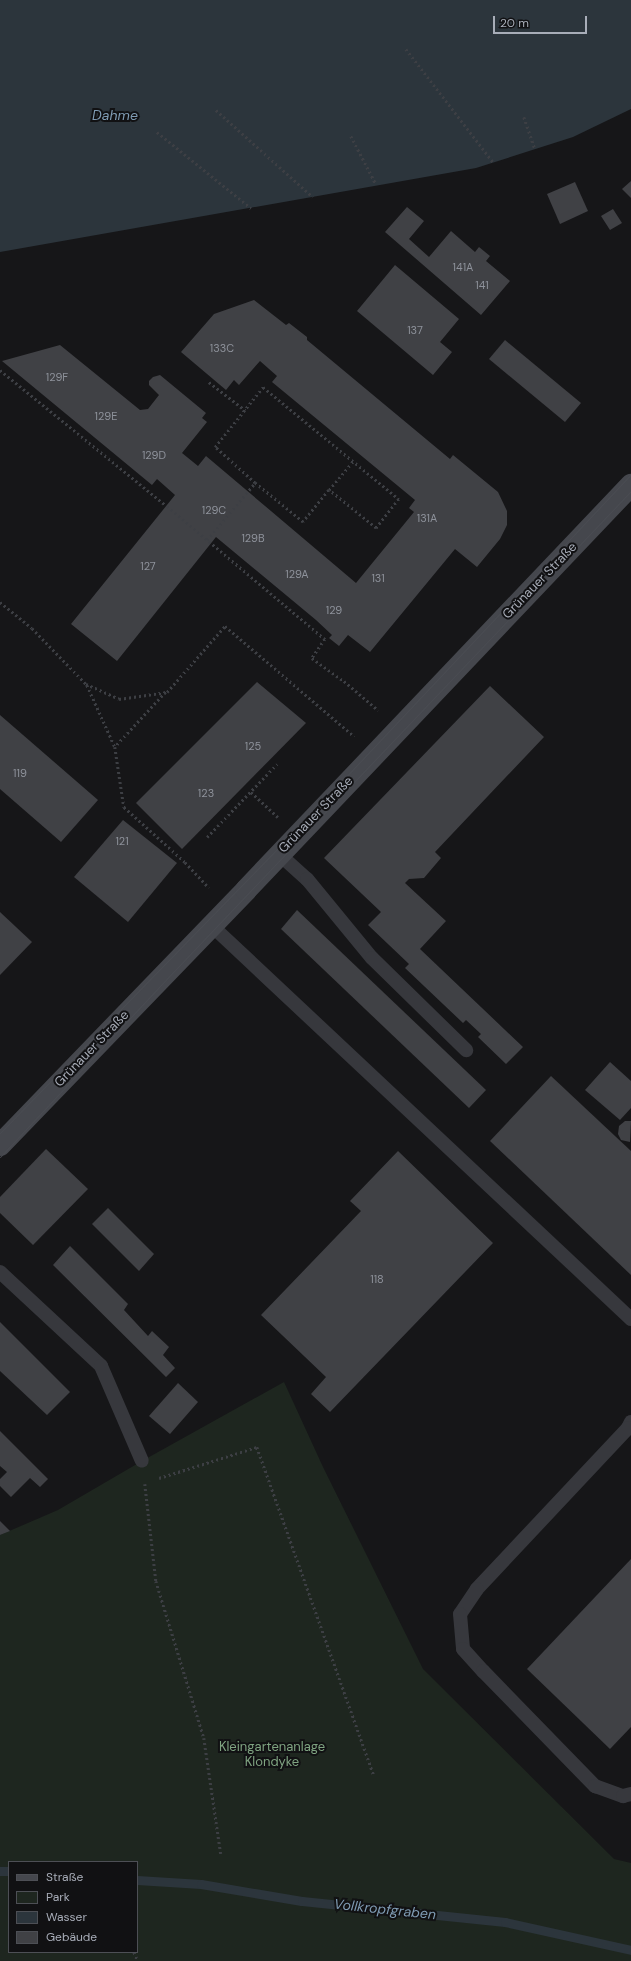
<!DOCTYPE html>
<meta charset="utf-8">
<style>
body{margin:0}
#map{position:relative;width:631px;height:1961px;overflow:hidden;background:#161618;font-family:"DM Sans",sans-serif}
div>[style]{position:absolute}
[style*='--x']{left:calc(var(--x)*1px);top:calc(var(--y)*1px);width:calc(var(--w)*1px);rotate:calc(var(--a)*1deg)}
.green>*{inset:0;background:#1e261f}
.water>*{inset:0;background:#2c353c}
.stream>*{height:9px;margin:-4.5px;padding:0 4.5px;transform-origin:4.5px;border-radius:4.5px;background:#2c353c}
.building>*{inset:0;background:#404145}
.path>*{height:2.5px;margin-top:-1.25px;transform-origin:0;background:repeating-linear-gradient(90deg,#3d3f44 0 2px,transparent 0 5px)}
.lane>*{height:14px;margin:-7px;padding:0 7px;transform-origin:7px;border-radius:7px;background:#37383d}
.secondary>*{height:22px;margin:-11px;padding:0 11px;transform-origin:11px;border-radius:11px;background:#45474d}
.tram>*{height:1px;margin:-0.5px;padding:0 0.5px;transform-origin:0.5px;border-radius:0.5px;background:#4a4c52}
span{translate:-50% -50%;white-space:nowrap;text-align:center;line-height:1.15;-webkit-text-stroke:4px #111113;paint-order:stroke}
.number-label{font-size:11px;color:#8e929b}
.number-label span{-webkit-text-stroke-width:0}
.street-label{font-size:13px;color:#a8adb8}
.park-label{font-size:13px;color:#7fa381}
.water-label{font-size:14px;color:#7f9bb3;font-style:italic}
.legend{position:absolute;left:8px;top:1861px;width:130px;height:92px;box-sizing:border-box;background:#111113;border:1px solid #4d4f55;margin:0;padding:5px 7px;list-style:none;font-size:12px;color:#a8adb8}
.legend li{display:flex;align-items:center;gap:8px;height:20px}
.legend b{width:20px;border:1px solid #4d4f55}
.scale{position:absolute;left:493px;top:16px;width:94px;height:18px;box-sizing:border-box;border:2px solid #a8adb8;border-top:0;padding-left:5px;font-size:12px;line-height:14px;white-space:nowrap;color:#a8adb8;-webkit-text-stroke:3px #111113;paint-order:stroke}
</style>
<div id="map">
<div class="green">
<i style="clip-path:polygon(evenodd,284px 1382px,323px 1467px,423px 1669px,614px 1859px,631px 1863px,631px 1961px,0 1961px,0 1535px,58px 1510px,142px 1461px,284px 1382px,9px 1862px,137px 1862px,137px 1952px,9px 1952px,9px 1862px)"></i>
</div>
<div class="water">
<i style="clip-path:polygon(0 0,631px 0,631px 109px,573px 137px,476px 168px,0 252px)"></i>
</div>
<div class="stream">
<i style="--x:0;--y:1871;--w:9;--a:0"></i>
<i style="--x:137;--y:1880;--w:64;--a:3.6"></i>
<i style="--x:201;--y:1884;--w:102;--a:9.6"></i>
<i style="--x:302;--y:1901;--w:204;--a:5.9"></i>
<i style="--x:505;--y:1922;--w:129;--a:12.5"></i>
</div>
<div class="building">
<i style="clip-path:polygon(631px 181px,631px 198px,622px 189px)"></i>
<i style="clip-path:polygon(575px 182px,588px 211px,560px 224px,547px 194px)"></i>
<i style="clip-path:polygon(407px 207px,424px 221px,409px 239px,429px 257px,451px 231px,475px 252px,479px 247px,490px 256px,486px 261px,510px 281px,481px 315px,385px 232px)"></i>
<i style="clip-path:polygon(613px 209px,622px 223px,610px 230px,601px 216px)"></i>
<i style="clip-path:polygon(395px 265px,459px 319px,440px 342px,452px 352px,433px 375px,357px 311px)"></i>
<i style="clip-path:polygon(254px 300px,286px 325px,289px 323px,307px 337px,307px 340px,450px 459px,453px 455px,498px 492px,507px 511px,507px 525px,500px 539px,477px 567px,455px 549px,370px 652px,348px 635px,339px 646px,329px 638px,332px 635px,316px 620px,216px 537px,117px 661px,71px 624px,175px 495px,157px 479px,152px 485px,2px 361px,60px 345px,140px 410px,148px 409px,159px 395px,149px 385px,149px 381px,153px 377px,160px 375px,206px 413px,202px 418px,207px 422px,182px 453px,198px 466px,206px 456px,356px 583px,414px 512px,409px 508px,415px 500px,272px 382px,277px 376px,260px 361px,239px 385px,234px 380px,226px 390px,181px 352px,214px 314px)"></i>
<i style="clip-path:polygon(505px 340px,581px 403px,565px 422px,489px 359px)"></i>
<i style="clip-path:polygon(257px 682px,306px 723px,182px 849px,136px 803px)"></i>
<i style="clip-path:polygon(490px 686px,544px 737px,435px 852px,441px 858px,424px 878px,409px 879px,405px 883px,446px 921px,420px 949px,523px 1047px,506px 1064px,478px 1037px,481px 1034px,466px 1020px,463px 1023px,405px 968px,409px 964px,368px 925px,381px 912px,324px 858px)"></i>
<i style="clip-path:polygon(0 715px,98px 800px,61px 842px,0 789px)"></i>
<i style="clip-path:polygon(123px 820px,177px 863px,128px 922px,74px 877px)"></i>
<i style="clip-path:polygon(297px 910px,486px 1090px,469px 1108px,281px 929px)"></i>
<i style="clip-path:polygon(0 912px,32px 942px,0 975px)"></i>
<i style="clip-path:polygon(610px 1062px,631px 1081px,631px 1108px,620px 1120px,585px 1090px)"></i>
<i style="clip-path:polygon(551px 1076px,631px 1151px,631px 1275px,490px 1141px)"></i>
<i style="clip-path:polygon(625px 1121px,631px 1121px,630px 1142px,621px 1140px,618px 1134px,619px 1126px)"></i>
<i style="clip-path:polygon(46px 1149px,88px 1189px,33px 1245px,0 1213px,0 1197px)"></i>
<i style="clip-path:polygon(398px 1151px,493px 1243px,330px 1412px,311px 1394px,326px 1377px,261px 1315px,361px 1211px,350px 1201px)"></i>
<i style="clip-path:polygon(108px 1208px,154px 1254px,139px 1271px,92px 1224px)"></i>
<i style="clip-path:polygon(70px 1246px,128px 1304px,124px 1310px,148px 1336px,152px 1331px,169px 1347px,163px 1355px,175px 1368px,166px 1377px,53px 1265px)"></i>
<i style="clip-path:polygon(0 1322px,70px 1392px,47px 1415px,0 1371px)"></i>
<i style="clip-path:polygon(178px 1383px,198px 1402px,170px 1434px,149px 1416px)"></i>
<i style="clip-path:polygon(0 1431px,48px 1479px,40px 1487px,30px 1478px,11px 1497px,0 1486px,0 1479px,7px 1472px,0 1466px)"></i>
<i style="clip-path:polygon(0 1521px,10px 1531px,0 1535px)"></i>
<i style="clip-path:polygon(631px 1559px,631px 1727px,610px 1749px,527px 1669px)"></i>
</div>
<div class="path">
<i style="--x:406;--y:49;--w:143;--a:52.4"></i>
<i style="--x:216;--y:110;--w:130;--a:41.9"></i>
<i style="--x:524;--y:117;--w:34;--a:71"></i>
<i style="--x:157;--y:132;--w:121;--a:39"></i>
<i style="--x:351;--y:136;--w:54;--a:62.5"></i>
<i style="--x:0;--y:370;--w:215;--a:39.2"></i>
<i style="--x:167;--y:506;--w:207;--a:40.1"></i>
<i style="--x:325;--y:639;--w:23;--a:124"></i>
<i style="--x:312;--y:658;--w:39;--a:36"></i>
<i style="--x:344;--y:681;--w:45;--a:40.5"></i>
<i style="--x:209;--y:382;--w:46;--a:37.9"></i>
<i style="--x:329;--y:490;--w:38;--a:-50"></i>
<i style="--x:207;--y:540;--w:75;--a:-49.9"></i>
<i style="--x:255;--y:483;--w:54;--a:-138"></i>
<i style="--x:215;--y:447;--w:77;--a:-51.3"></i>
<i style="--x:263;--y:387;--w:176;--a:39.5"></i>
<i style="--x:399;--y:499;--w:37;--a:128"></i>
<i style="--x:376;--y:528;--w:60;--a:-141"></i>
<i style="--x:329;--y:490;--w:41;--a:129.1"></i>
<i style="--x:303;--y:522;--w:62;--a:-140.9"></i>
<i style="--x:0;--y:602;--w:41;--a:39.1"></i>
<i style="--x:32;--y:628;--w:78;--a:46"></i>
<i style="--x:86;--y:684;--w:36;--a:24"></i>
<i style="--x:119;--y:699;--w:49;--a:-8.3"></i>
<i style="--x:167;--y:692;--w:88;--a:-48.7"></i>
<i style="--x:225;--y:626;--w:170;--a:40.5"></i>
<i style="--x:87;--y:685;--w:68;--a:65.7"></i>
<i style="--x:166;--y:692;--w:75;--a:132.8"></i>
<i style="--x:115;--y:747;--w:61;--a:81.5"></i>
<i style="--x:124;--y:807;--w:82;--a:42"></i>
<i style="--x:185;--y:862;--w:35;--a:47"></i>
<i style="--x:251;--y:792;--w:37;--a:43"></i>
<i style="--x:207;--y:837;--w:101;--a:-46.2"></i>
<i style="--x:159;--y:1478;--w:103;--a:-17.6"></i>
<i style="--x:257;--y:1447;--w:348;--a:70.4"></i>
<i style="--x:145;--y:1484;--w:98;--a:83.5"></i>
<i style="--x:156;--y:1581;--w:164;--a:73"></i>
<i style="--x:204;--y:1738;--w:117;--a:81.7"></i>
<i style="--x:134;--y:1952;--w:10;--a:66"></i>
</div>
<div class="lane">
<i style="--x:279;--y:854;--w:38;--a:42"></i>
<i style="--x:307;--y:879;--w:102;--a:50.6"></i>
<i style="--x:372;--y:958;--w:132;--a:44.4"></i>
<i style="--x:211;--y:925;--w:576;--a:43.17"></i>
<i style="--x:0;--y:1272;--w:138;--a:42.9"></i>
<i style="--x:101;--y:1366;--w:103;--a:66.7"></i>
<i style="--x:631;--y:1422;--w:7;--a:117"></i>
<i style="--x:628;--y:1428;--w:221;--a:133.2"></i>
<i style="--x:477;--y:1589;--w:30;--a:124"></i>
<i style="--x:460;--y:1614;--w:35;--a:85"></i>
<i style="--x:463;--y:1649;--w:30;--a:48"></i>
<i style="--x:483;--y:1671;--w:161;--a:45.8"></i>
<i style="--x:595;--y:1786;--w:30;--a:20"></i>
<i style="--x:623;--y:1796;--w:8;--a:-14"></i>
</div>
<div class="secondary">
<i style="--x:0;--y:1145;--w:354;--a:-46"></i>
<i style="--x:246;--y:890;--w:559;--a:-46.45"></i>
</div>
<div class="tram">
<i style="--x:0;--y:1133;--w:419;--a:-45.7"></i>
<i style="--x:293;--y:833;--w:493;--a:-46.7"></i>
<i style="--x:0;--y:1157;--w:231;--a:-46.9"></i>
<i style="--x:158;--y:988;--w:686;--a:-46.42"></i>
</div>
<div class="number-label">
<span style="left:463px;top:267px">141A</span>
<span style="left:482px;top:285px">141</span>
<span style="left:415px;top:330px">137</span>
<span style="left:222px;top:348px">133C</span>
<span style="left:57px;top:377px">129F</span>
<span style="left:106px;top:416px">129E</span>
<span style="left:154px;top:455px">129D</span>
<span style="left:214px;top:510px">129C</span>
<span style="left:427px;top:518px">131A</span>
<span style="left:253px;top:538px">129B</span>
<span style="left:148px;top:566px">127</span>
<span style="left:297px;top:574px">129A</span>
<span style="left:378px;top:578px">131</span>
<span style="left:334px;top:610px">129</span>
<span style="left:253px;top:746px">125</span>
<span style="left:20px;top:773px">119</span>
<span style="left:206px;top:793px">123</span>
<span style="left:122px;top:841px">121</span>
<span style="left:377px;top:1279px">118</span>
</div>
<div class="street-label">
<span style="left:540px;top:581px;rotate:-46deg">Grünauer Straße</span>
<span style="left:316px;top:815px;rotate:-46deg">Grünauer Straße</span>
<span style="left:92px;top:1049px;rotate:-46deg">Grünauer Straße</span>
</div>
<div class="park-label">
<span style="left:272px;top:1755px">Kleingartenanlage<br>Klondyke</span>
</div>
<div class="water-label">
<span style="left:115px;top:115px">Dahme</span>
<span style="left:385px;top:1909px;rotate:6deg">Vollkropfgraben</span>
</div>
<ul class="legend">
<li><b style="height:5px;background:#45474d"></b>Straße</li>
<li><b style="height:11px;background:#1e261f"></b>Park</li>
<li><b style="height:11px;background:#2c353c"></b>Wasser</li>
<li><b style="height:11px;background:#404145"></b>Gebäude</li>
</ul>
<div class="scale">20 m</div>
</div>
